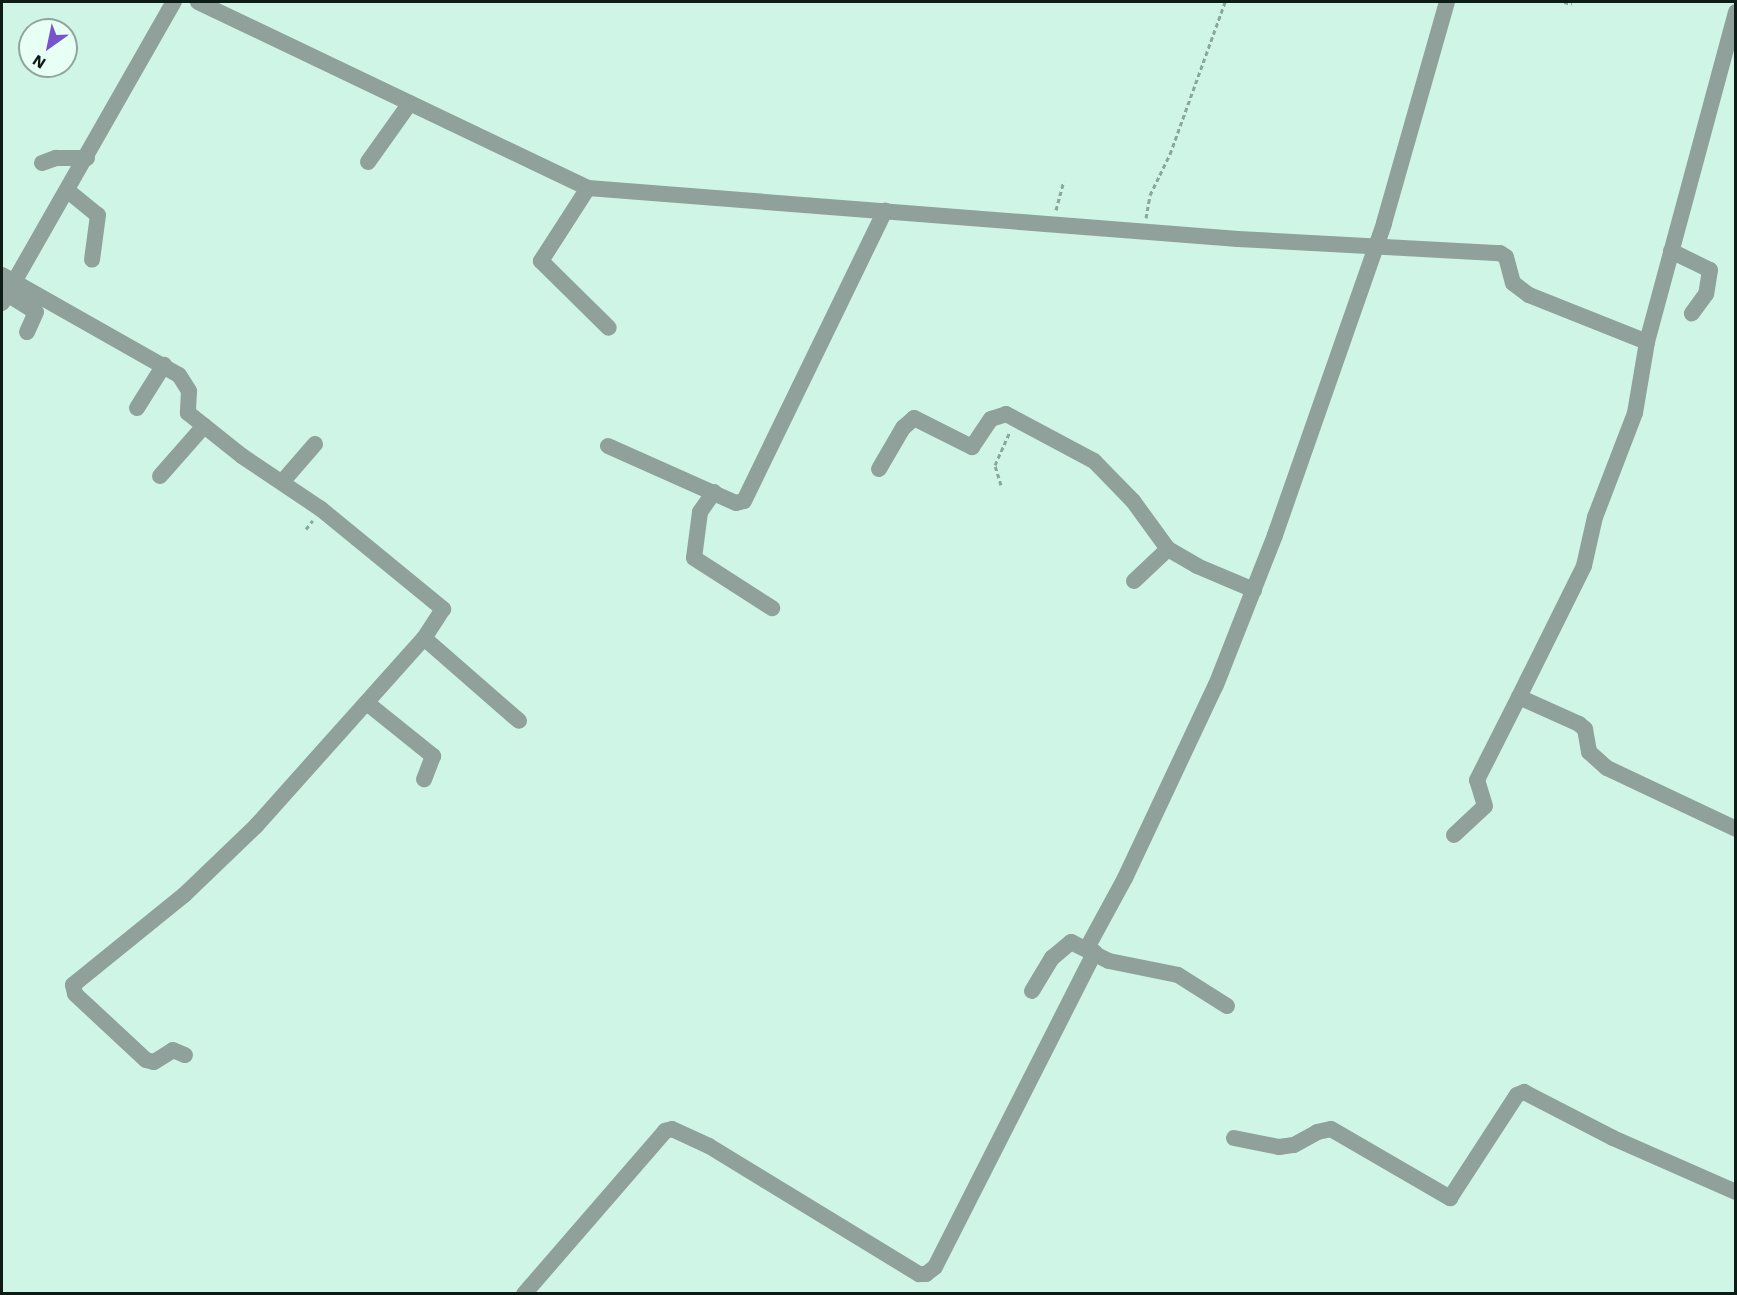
<!DOCTYPE html>
<style>
body{margin:0}
#map{position:relative;width:1737px;height:1295px;overflow:hidden;background:#cef5e6;font-family:"Work Sans",sans-serif}
div>[style]{position:absolute}
[style*='--x']{left:calc(var(--x)*1px);top:calc(var(--y)*1px);width:calc(var(--w)*1px);rotate:calc(var(--a)*1deg)}
.path>*{height:3px;margin-top:-1.5px;transform-origin:0;background:repeating-linear-gradient(90deg,#89a89c 0 4.5px,transparent 0 7.5px)}
.minor>*{height:16px;margin:-8px;padding:0 8px;transform-origin:8px;border-radius:8px;background:#90a09a}
span{translate:-50% -50%;white-space:nowrap;text-align:center;line-height:1.15;-webkit-text-stroke:5px #e7fff5;paint-order:stroke}
.frame{position:absolute;inset:0;border:3px solid #0d1c17;pointer-events:none}
.north{position:absolute;left:18px;top:18px;width:60px;height:60px;box-sizing:border-box;background:#e7fff5;border:2px solid #90a49c;border-radius:50%;rotate:213deg;font-size:16px;font-weight:700;line-height:24px;text-align:center;color:#0d1c17}
.north::after{content:'';display:block;margin:auto;width:21px;height:27px;background:#7753cc;clip-path:polygon(50% 0,100% 100%,50% 72%,0 100%)}
</style>
<div id="map">
<div class="path">
<i style="--x:1564;--y:2;--w:8;--a:14"></i>
<i style="--x:1056;--y:210;--w:30;--a:-75"></i>
<i style="--x:1146;--y:218;--w:23;--a:-80"></i>
<i style="--x:1150;--y:195;--w:46;--a:-64"></i>
<i style="--x:1170;--y:154;--w:162;--a:-70.1"></i>
<i style="--x:1001;--y:485;--w:21;--a:-107"></i>
<i style="--x:995;--y:465;--w:35;--a:-66"></i>
<i style="--x:306;--y:529;--w:11;--a:-52"></i>
</div>
<div class="minor">
<i style="--x:198;--y:2;--w:432;--a:25.5"></i>
<i style="--x:588;--y:188;--w:652;--a:4.49"></i>
<i style="--x:1238;--y:239;--w:262;--a:3.1"></i>
<i style="--x:1500;--y:253;--w:7;--a:34"></i>
<i style="--x:1506;--y:257;--w:27;--a:75"></i>
<i style="--x:1513;--y:283;--w:20;--a:37"></i>
<i style="--x:1529;--y:295;--w:127;--a:21.7"></i>
<i style="--x:1736;--y:12;--w:342;--a:105.1"></i>
<i style="--x:1647;--y:342;--w:72;--a:99.6"></i>
<i style="--x:1635;--y:413;--w:111;--a:111"></i>
<i style="--x:1595;--y:517;--w:50;--a:102.7"></i>
<i style="--x:1584;--y:566;--w:146;--a:116.4"></i>
<i style="--x:1519;--y:697;--w:66;--a:24.2"></i>
<i style="--x:1579;--y:724;--w:8;--a:40"></i>
<i style="--x:1585;--y:729;--w:23;--a:80"></i>
<i style="--x:1589;--y:752;--w:24;--a:42"></i>
<i style="--x:1607;--y:768;--w:143;--a:25.3"></i>
<i style="--x:368;--y:162;--w:72;--a:-54.6"></i>
<i style="--x:42;--y:163;--w:15;--a:-20"></i>
<i style="--x:56;--y:158;--w:31;--a:0"></i>
<i style="--x:588;--y:188;--w:87;--a:122.8"></i>
<i style="--x:541;--y:261;--w:95;--a:44.6"></i>
<i style="--x:68;--y:191;--w:38;--a:39"></i>
<i style="--x:98;--y:215;--w:45;--a:97.6"></i>
<i style="--x:1671;--y:251;--w:43;--a:26"></i>
<i style="--x:1710;--y:270;--w:24;--a:99"></i>
<i style="--x:1706;--y:294;--w:24;--a:126"></i>
<i style="--x:2;--y:275;--w:203;--a:29.5"></i>
<i style="--x:179;--y:375;--w:19;--a:58"></i>
<i style="--x:189;--y:391;--w:22;--a:93"></i>
<i style="--x:188;--y:413;--w:69;--a:38.5"></i>
<i style="--x:242;--y:456;--w:95;--a:33.9"></i>
<i style="--x:321;--y:509;--w:158;--a:39.3"></i>
<i style="--x:443;--y:609;--w:35;--a:123"></i>
<i style="--x:424;--y:638;--w:252;--a:131.8"></i>
<i style="--x:256;--y:826;--w:100;--a:136.2"></i>
<i style="--x:184;--y:895;--w:143;--a:141"></i>
<i style="--x:73;--y:985;--w:9;--a:77"></i>
<i style="--x:75;--y:994;--w:97;--a:42.9"></i>
<i style="--x:146;--y:1060;--w:8;--a:14"></i>
<i style="--x:154;--y:1062;--w:22;--a:-32"></i>
<i style="--x:173;--y:1050;--w:13;--a:23"></i>
<i style="--x:7;--y:294;--w:34;--a:32"></i>
<i style="--x:36;--y:312;--w:22;--a:114"></i>
<i style="--x:2;--y:303;--w:347;--a:-60.3"></i>
<i style="--x:137;--y:408;--w:51;--a:-57.9"></i>
<i style="--x:608;--y:446;--w:140;--a:24"></i>
<i style="--x:736;--y:503;--w:8;--a:-14"></i>
<i style="--x:744;--y:501;--w:323;--a:-64.1"></i>
<i style="--x:879;--y:469;--w:48;--a:-59.7"></i>
<i style="--x:903;--y:428;--w:15;--a:-42"></i>
<i style="--x:914;--y:418;--w:65;--a:26.6"></i>
<i style="--x:972;--y:447;--w:34;--a:-56"></i>
<i style="--x:991;--y:419;--w:16;--a:-18"></i>
<i style="--x:1006;--y:414;--w:100;--a:28.1"></i>
<i style="--x:1094;--y:461;--w:56;--a:45.7"></i>
<i style="--x:1133;--y:501;--w:59;--a:53.9"></i>
<i style="--x:1168;--y:549;--w:34;--a:30"></i>
<i style="--x:1197;--y:566;--w:62;--a:22.8"></i>
<i style="--x:160;--y:476;--w:67;--a:-48.7"></i>
<i style="--x:283;--y:481;--w:49;--a:-49.1"></i>
<i style="--x:714;--y:492;--w:24;--a:125"></i>
<i style="--x:700;--y:512;--w:46;--a:97.4"></i>
<i style="--x:694;--y:558;--w:93;--a:32.7"></i>
<i style="--x:1134;--y:581;--w:47;--a:-43.3"></i>
<i style="--x:424;--y:638;--w:126;--a:41.1"></i>
<i style="--x:367;--y:703;--w:85;--a:38.8"></i>
<i style="--x:433;--y:756;--w:25;--a:111"></i>
<i style="--x:1454;--y:835;--w:42;--a:-43.1"></i>
<i style="--x:1485;--y:806;--w:27;--a:-107"></i>
<i style="--x:1477;--y:780;--w:93;--a:-63.2"></i>
<i style="--x:1087;--y:948;--w:80;--a:-61.5"></i>
<i style="--x:1125;--y:878;--w:213;--a:-64.8"></i>
<i style="--x:1216;--y:685;--w:161;--a:-68.5"></i>
<i style="--x:1275;--y:535;--w:330;--a:-70.7"></i>
<i style="--x:1384;--y:223;--w:230;--a:-74.1"></i>
<i style="--x:1032;--y:991;--w:39;--a:-59"></i>
<i style="--x:1052;--y:958;--w:25;--a:-40"></i>
<i style="--x:1071;--y:942;--w:42;--a:26.6"></i>
<i style="--x:1109;--y:961;--w:70;--a:11.5"></i>
<i style="--x:1178;--y:975;--w:58;--a:32.3"></i>
<i style="--x:1234;--y:1138;--w:46;--a:11.3"></i>
<i style="--x:1279;--y:1147;--w:15;--a:-8"></i>
<i style="--x:1294;--y:1145;--w:26;--a:-29"></i>
<i style="--x:1317;--y:1132;--w:14;--a:-12"></i>
<i style="--x:1331;--y:1129;--w:138;--a:30.1"></i>
<i style="--x:1450;--y:1198;--w:123;--a:-57"></i>
<i style="--x:1517;--y:1095;--w:8;--a:-23"></i>
<i style="--x:1524;--y:1092;--w:100;--a:27.3"></i>
<i style="--x:1613;--y:1138;--w:134;--a:23.7"></i>
<i style="--x:524;--y:1294;--w:216;--a:-49.1"></i>
<i style="--x:665;--y:1131;--w:7;--a:-16"></i>
<i style="--x:672;--y:1129;--w:41;--a:24.7"></i>
<i style="--x:709;--y:1146;--w:246;--a:31.4"></i>
<i style="--x:919;--y:1274;--w:7;--a:0"></i>
<i style="--x:926;--y:1274;--w:11;--a:-38"></i>
<i style="--x:935;--y:1267;--w:353;--a:-63.1"></i>
</div>
<div class="frame"></div>
<div class="north">N</div>
</div>
